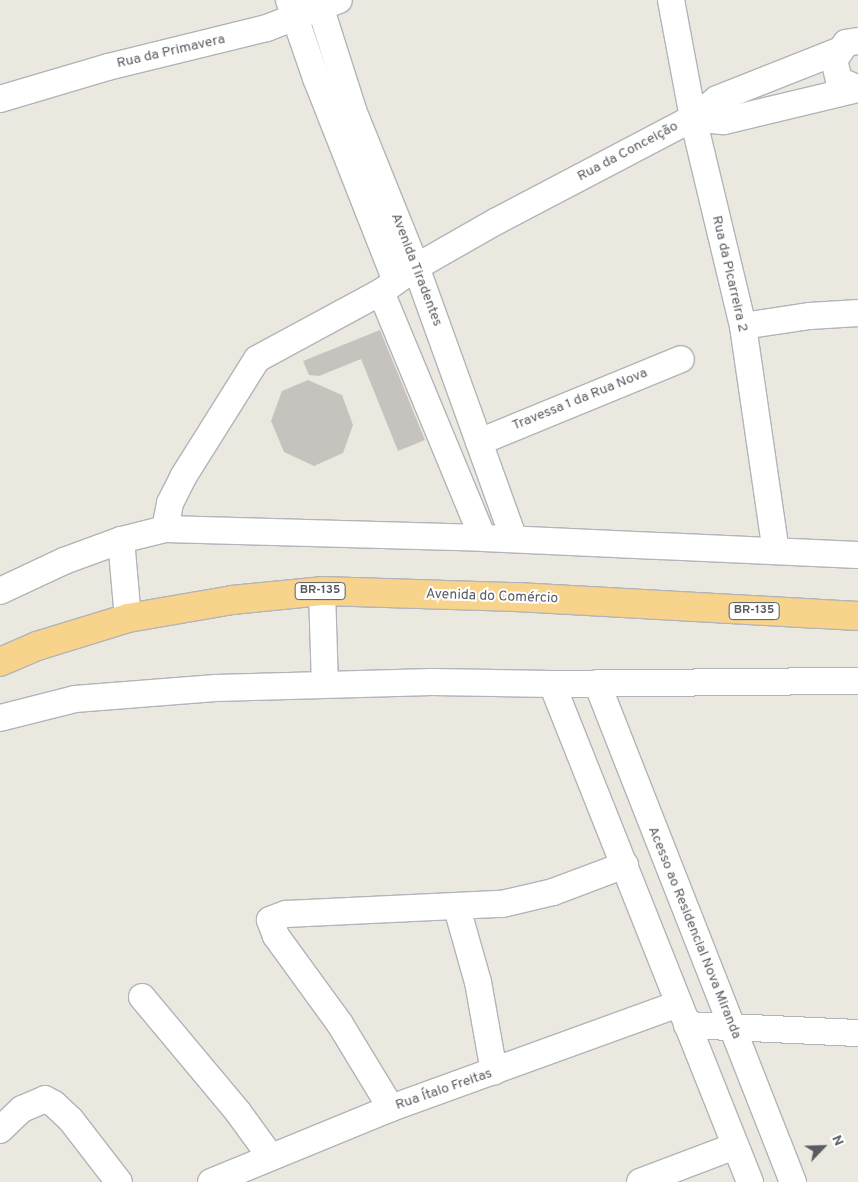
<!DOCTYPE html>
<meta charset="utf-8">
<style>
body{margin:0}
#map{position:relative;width:858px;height:1182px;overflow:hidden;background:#ebe8e0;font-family:Overpass,sans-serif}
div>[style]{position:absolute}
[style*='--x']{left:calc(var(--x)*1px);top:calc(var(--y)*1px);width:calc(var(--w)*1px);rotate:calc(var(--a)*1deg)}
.building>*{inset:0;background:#c6c3be}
.roads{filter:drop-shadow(1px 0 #b1b4b8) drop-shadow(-1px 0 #b1b4b8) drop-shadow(0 1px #b1b4b8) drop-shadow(0 -1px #b1b4b8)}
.minor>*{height:26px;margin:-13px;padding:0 13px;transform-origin:13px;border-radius:13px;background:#fff}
.highway>*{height:28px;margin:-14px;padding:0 14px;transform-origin:14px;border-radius:14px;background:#f8d38b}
span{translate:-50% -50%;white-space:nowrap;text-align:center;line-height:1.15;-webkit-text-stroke:4px #fff;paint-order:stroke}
.shield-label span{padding:1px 4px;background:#fff;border:1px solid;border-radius:4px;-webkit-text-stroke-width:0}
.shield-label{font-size:12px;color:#595d61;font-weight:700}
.street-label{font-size:14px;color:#595d61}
.north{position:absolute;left:798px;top:1122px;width:50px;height:50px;-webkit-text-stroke:4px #fff;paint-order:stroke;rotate:66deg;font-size:14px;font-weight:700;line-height:20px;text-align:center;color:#595d61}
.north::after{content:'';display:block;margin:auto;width:18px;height:22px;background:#595d61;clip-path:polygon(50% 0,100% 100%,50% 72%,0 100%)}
</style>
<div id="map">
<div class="building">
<i style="clip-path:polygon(380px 330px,425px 440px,398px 451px,361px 359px,319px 376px,309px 375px,303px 361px)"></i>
<i style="clip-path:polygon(308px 380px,342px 395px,353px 425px,343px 453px,314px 466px,284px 452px,271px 421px,282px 391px)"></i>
</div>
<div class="roads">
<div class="minor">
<i style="--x:289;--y:0;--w:83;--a:70.9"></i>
<i style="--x:316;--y:78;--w:218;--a:68.5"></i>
<i style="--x:318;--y:0;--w:115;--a:72.3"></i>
<i style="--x:353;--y:110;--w:169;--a:68.1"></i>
<i style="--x:416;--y:267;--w:289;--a:70.2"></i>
<i style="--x:671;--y:0;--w:120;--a:79.4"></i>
<i style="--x:693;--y:118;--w:214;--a:76.5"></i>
<i style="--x:743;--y:326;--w:227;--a:81.7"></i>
<i style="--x:858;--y:41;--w:12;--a:171"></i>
<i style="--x:846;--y:43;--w:21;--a:125"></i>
<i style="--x:834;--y:60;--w:21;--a:76"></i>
<i style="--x:839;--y:80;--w:21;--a:25"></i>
<i style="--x:0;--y:99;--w:113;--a:-16.5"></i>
<i style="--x:108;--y:67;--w:164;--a:-13.8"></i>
<i style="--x:267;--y:28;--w:77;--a:-21.3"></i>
<i style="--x:693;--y:118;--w:31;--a:6"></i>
<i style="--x:724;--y:121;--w:137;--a:-13.5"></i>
<i style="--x:381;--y:292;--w:266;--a:67.5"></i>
<i style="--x:743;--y:326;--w:68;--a:-8.5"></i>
<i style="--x:810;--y:316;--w:48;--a:-3.6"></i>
<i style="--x:479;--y:442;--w:218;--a:-22.3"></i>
<i style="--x:165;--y:529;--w:26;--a:-79"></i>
<i style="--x:170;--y:503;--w:29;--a:-63"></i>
<i style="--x:183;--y:477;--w:139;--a:-57.9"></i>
<i style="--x:257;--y:359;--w:141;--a:-28.4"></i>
<i style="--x:381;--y:292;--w:43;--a:-35.5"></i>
<i style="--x:416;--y:267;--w:91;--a:-29.7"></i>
<i style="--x:495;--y:222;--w:224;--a:-27.7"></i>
<i style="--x:693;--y:118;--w:31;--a:-38"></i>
<i style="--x:717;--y:99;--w:130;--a:-21.6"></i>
<i style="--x:121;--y:540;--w:78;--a:84.9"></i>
<i style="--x:0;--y:591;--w:71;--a:-25.1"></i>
<i style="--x:64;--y:561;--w:61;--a:-20.2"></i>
<i style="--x:121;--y:540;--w:45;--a:-14"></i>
<i style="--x:165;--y:529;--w:318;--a:1.6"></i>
<i style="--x:483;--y:538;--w:375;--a:2.6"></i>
<i style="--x:322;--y:591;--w:93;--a:88.2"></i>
<i style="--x:597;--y:683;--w:536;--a:68.56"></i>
<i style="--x:552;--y:684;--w:536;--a:68.32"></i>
<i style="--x:0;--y:718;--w:77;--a:-14.2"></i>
<i style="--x:75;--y:699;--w:141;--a:-4.5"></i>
<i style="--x:216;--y:688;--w:216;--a:-1.6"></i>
<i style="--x:432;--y:682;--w:120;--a:1"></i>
<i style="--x:552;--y:684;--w:306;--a:-0.6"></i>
<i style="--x:457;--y:908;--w:77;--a:74.2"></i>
<i style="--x:478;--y:982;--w:91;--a:79.9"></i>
<i style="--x:142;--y:997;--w:150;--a:50.1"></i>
<i style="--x:238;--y:1112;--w:54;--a:54"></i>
<i style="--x:687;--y:1025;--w:171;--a:2.7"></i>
<i style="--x:391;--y:1108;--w:98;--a:-121.3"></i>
<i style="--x:340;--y:1024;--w:109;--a:-126"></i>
<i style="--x:276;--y:936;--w:17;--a:-111"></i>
<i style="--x:270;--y:920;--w:17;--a:-21"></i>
<i style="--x:286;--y:914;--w:216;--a:-2.7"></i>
<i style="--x:502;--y:904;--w:52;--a:-13.2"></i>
<i style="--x:553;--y:892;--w:77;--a:-20.6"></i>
<i style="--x:0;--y:1130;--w:30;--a:-44"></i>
<i style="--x:22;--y:1109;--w:25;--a:-23"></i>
<i style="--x:45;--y:1099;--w:10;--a:29"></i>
<i style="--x:54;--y:1104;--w:23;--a:43"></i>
<i style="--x:71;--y:1120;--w:78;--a:52.3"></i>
<i style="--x:211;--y:1182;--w:195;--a:-22.3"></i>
<i style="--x:391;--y:1108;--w:305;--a:-19.9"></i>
<i style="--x:640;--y:1182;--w:102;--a:-20.8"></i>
</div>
<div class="highway">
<i style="--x:0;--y:662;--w:40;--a:-23.4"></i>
<i style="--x:37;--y:646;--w:95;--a:-17.1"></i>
<i style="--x:128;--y:618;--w:106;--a:-9.8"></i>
<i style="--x:232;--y:600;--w:90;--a:-5.7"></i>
<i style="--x:322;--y:591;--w:195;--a:1.8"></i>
<i style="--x:517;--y:597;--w:342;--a:3.2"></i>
</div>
</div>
<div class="shield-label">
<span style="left:320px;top:591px">BR-135</span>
<span style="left:754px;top:611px">BR-135</span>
</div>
<div class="street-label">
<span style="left:171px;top:52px;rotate:-13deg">Rua da Primavera</span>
<span style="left:628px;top:152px;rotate:-28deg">Rua da Conceição</span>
<span style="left:416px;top:270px;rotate:69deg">Avenida Tiradentes</span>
<span style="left:729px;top:274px;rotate:77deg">Rua da Picarreira 2</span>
<span style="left:580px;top:400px;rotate:-22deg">Travessa 1 da Rua Nova</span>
<span style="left:492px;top:597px;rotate:2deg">Avenida do Comércio</span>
<span style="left:694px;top:933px;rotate:68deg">Acesso ao Residencial Nova Miranda</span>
<span style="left:444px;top:1090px;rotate:-19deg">Rua Ítalo Freitas</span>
</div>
<div class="north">N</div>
</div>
